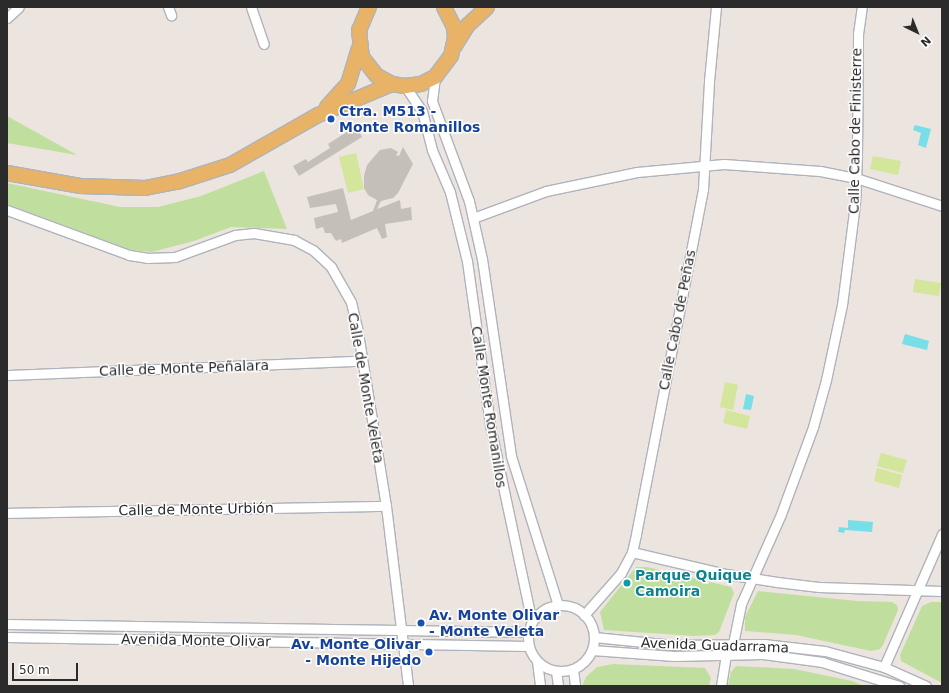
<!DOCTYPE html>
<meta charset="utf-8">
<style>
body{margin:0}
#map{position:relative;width:949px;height:693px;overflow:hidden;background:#ece4de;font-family:"DejaVu Sans",sans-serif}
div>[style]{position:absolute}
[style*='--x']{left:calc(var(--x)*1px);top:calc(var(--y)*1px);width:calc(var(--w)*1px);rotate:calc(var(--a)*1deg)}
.green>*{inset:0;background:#c0df9e}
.pitch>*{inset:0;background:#d3e69b}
.water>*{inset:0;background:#78dee7}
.building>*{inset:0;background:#c5bfba}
.roads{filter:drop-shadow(1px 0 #afb3bb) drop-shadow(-1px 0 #afb3bb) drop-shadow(0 1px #afb3bb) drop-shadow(0 -1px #afb3bb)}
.minor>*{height:9px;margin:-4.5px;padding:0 4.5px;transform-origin:4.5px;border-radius:4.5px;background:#fff}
.minor>.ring{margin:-4.5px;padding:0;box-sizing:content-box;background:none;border:9px solid #fff;border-radius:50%}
.primary>*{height:14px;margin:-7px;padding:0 7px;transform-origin:7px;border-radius:7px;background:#e8b367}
.dots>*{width:11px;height:11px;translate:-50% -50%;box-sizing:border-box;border:2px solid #fff;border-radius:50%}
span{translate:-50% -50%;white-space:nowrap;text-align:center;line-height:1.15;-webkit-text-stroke:3px #fff;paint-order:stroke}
.transit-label{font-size:14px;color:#164399;font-weight:700}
.left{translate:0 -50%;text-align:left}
.right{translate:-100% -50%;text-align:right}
.street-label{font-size:14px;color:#2b2b2b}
.culture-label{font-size:14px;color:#0d838f;font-weight:700}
.frame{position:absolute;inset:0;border:8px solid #2b2b2b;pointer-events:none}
.north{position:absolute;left:897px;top:12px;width:40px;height:40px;-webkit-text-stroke:3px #fff;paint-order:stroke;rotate:137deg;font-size:11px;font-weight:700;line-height:16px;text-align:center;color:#2b2b2b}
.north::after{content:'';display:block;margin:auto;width:14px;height:18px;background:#2b2b2b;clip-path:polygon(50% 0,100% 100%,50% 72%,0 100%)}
.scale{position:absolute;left:12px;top:663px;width:66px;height:18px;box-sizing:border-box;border:2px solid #2b2b2b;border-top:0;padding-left:5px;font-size:12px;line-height:14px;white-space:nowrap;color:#2b2b2b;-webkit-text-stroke:3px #fff;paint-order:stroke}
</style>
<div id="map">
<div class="green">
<i style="clip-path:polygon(7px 116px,77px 155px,7px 143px)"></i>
<i style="clip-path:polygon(264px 171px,287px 229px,231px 227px,194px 241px,152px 252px,131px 250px,7px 204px,7px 183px,120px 207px,158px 207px,201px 196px)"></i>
<i style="clip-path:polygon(636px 567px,647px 567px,731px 587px,734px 593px,719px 632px,715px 635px,694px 636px,604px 630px,600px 612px)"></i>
<i style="clip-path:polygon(758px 591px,857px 601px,892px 602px,897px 605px,898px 610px,883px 645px,880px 649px,871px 651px,796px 635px,745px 631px,745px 617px)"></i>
<i style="clip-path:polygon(931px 602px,942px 602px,942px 683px,901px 661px,900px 655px,922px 606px)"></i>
<i style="clip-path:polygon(613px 664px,705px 668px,711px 678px,709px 686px,582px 686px,586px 677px,597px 667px)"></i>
<i style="clip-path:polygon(736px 666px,794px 669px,852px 681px,864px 686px,728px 686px,731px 672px)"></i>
</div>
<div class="pitch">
<i style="clip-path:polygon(356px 153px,364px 189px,348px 193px,339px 157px)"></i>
<i style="clip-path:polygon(873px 156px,901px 161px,898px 175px,870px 169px)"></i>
<i style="clip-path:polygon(915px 279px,941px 283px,939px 296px,913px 292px)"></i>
<i style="clip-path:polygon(725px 382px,738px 385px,733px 410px,720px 407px)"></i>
<i style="clip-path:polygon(726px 410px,750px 416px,747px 429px,723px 423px)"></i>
<i style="clip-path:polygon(881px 453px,907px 460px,903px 473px,877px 466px)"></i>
<i style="clip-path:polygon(877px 468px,902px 475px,899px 488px,874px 481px)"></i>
</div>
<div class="water">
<i style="clip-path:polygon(915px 125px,931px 129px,926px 148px,918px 145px,921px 133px,913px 130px)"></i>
<i style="clip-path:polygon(905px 334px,929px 341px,927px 350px,902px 344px)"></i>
<i style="clip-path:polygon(746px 394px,754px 396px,751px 410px,743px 409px)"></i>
<i style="clip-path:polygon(848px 520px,873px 522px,872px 532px,845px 530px,844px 533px,838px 532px,839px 527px,848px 528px)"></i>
</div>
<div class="building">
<i style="clip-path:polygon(356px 126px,362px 137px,299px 176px,293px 166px,306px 159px,308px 162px,330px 148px,328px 144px)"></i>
<i style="clip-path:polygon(403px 147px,413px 164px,398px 193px,393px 198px,381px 201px,377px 209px,400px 200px,401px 209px,411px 207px,412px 220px,385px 224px,387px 237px,382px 239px,377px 228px,342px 243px,341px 239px,336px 241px,331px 233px,325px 233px,323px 227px,316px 229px,314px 218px,338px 212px,336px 204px,310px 208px,307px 197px,343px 188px,351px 220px,373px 211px,377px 200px,368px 195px,364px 188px,364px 176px,367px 165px,380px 150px,391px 148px,398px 152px,396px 155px,399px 156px)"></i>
</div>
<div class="roads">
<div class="minor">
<i style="--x:168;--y:7;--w:9;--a:69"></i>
<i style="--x:251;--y:7;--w:39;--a:71"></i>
<i style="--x:7;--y:18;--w:16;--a:-43"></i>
<i style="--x:435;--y:77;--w:24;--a:97"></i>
<i style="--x:432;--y:101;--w:107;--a:69.7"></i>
<i style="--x:469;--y:201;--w:59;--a:77.4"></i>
<i style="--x:482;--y:259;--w:199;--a:81.6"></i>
<i style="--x:511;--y:456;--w:156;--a:72.5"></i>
<i style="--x:405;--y:86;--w:30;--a:56"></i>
<i style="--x:422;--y:111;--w:40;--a:75.6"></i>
<i style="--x:432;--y:150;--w:46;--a:66.8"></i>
<i style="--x:450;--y:192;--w:71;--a:76.2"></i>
<i style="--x:467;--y:261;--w:166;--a:82"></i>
<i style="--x:490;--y:425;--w:201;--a:78"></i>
<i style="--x:7;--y:210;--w:130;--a:20.2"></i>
<i style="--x:129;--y:255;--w:18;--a:9"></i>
<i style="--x:147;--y:258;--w:28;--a:-2"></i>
<i style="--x:175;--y:257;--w:64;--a:-20.1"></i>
<i style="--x:235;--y:235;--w:19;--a:-6"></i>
<i style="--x:254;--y:233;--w:41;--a:9.9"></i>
<i style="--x:294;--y:240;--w:21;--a:28"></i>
<i style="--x:313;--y:250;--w:25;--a:43"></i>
<i style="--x:331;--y:267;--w:40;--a:60.3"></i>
<i style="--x:351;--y:302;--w:26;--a:77"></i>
<i style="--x:357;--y:327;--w:181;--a:80.8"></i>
<i style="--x:386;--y:506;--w:181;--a:83"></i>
<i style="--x:473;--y:218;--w:78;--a:-20.3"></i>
<i style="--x:546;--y:191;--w:93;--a:-11.8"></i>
<i style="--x:637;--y:172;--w:87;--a:-5.3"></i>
<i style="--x:724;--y:164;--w:96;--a:4.2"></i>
<i style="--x:820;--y:171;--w:37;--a:11"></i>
<i style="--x:856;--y:178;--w:90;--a:18"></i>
<i style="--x:7;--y:375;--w:354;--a:-2.3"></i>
<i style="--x:7;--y:513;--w:379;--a:-1.1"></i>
<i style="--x:632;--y:552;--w:97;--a:13.2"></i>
<i style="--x:726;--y:574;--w:52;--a:8.9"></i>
<i style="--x:777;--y:582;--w:42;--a:6.8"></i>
<i style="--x:819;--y:587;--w:123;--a:1.9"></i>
<i class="ring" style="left:528px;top:605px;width:57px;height:57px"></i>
<i style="--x:584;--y:615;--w:56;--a:-48.6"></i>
<i style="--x:621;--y:573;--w:24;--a:-62"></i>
<i style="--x:632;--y:552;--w:18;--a:-77"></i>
<i style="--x:636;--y:534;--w:351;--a:-79"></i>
<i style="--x:703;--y:189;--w:108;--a:-86.8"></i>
<i style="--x:709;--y:81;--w:74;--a:-84.6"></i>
<i style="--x:7;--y:624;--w:521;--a:0.88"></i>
<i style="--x:7;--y:637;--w:522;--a:0.99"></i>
<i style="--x:594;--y:637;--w:80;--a:5.7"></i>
<i style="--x:674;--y:645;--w:90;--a:-0.6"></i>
<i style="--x:764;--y:644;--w:61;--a:6.5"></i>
<i style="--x:825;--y:651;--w:61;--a:15.2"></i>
<i style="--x:884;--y:667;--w:46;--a:24.3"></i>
<i style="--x:733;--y:644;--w:41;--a:-78.7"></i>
<i style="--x:741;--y:604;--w:98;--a:-66"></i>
<i style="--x:781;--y:514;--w:93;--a:-69.8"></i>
<i style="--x:813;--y:427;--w:49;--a:-74.5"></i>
<i style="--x:826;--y:380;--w:77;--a:-78"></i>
<i style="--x:842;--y:305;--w:102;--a:-82.7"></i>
<i style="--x:855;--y:204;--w:48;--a:-87.6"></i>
<i style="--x:857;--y:156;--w:122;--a:-89.5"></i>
<i style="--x:858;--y:34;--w:27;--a:-82"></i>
<i style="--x:592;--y:650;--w:82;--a:4.2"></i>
<i style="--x:674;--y:656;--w:89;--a:-1.3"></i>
<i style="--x:763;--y:654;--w:60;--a:7.7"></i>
<i style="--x:822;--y:662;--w:81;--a:17.3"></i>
<i style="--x:537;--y:661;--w:25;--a:83"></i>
<i style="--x:884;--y:667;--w:145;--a:-66.4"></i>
<i style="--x:573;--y:669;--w:17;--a:83"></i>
<i style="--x:556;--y:671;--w:15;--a:82"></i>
<i style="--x:721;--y:686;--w:31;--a:-81"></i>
</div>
<div class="primary">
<i style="--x:369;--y:7;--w:25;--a:113"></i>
<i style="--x:359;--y:30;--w:27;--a:84"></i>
<i style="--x:362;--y:57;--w:24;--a:52"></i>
<i style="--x:377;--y:76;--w:17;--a:28"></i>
<i style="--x:392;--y:84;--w:13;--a:9"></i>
<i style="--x:405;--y:86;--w:16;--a:-7"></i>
<i style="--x:421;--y:84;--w:16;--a:-27"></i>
<i style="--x:435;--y:77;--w:26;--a:-53"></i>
<i style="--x:451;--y:56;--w:19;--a:-78"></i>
<i style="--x:455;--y:37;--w:10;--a:-96"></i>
<i style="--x:454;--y:27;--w:22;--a:-117"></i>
<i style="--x:454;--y:47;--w:26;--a:-58"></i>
<i style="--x:468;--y:25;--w:26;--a:-43"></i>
<i style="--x:327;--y:107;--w:31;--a:-48"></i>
<i style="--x:348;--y:84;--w:37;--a:-73"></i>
<i style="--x:7;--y:173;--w:74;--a:10.1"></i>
<i style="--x:80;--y:186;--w:65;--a:1.8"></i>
<i style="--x:145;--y:188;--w:33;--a:-11"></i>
<i style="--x:177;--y:182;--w:56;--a:-17.8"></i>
<i style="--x:230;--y:165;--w:101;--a:-29.6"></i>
<i style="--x:318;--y:115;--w:80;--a:-22.7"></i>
</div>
</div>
<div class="dots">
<i style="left:331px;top:119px;background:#1a4fb4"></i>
<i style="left:627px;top:583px;background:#0f9aa8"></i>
<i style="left:421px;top:623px;background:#1a4fb4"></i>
<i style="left:429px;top:652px;background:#1a4fb4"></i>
</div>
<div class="transit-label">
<span class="left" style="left:339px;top:119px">Ctra. M513 -<br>Monte Romanillos</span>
<span class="left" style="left:429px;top:623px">Av. Monte Olivar<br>- Monte Veleta</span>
<span class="right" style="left:421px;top:652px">Av. Monte Olivar<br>- Monte Hijedo</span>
</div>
<div class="street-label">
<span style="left:855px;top:131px;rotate:-89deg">Calle Cabo de Finisterre</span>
<span style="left:677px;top:320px;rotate:-79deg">Calle Cabo de Peñas</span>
<span style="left:184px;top:368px;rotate:-2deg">Calle de Monte Peñalara</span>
<span style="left:366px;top:388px;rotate:80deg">Calle de Monte Veleta</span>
<span style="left:489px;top:407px;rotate:81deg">Calle Monte Romanillos</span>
<span style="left:196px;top:509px;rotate:-1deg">Calle de Monte Urbión</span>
<span style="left:196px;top:640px;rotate:1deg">Avenida Monte Olivar</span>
<span style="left:715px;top:645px;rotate:2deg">Avenida Guadarrama</span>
</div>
<div class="culture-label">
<span class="left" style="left:635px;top:583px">Parque Quique<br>Camoira</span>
</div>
<div class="frame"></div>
<div class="north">N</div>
<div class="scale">50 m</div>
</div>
